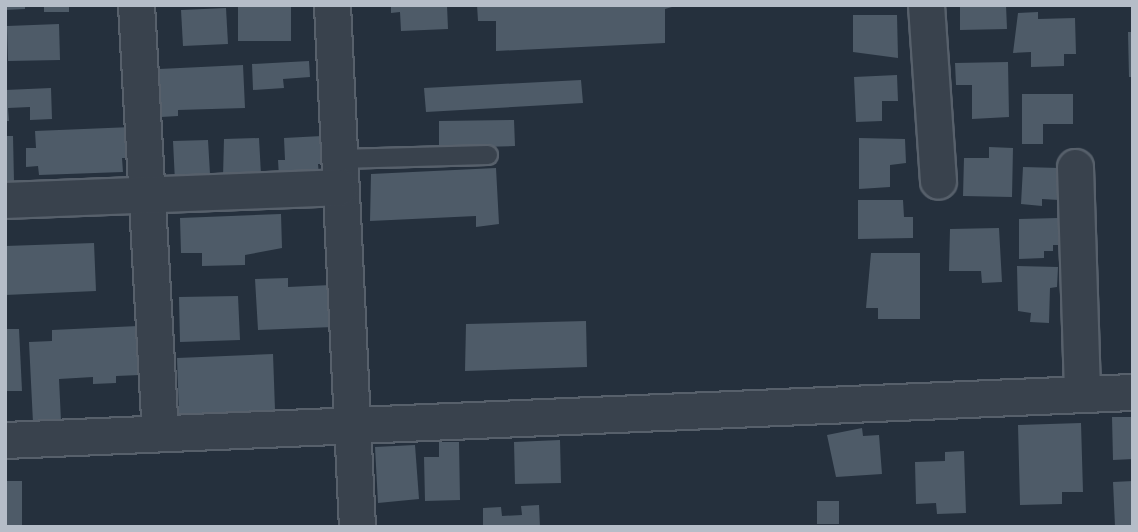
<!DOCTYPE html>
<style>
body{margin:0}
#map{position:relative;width:1138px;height:532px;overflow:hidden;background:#25303d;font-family:Barlow,sans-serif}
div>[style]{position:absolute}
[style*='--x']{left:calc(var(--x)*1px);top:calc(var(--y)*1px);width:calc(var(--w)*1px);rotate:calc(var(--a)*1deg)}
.building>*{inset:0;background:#4e5b68}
.roads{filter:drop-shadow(2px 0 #57606b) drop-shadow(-2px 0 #57606b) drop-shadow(0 2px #57606b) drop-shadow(0 -2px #57606b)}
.service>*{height:18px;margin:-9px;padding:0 9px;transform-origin:9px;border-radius:9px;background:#39424d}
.minor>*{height:35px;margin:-17.5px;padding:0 17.5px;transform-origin:17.5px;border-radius:17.5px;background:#39424d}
span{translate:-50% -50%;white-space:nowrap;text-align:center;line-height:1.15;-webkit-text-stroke:6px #1e2732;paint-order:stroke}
.frame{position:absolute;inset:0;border:7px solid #b5bdc8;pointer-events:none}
</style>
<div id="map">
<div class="building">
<i style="clip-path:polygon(5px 5px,25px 5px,25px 9px,5px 10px)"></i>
<i style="clip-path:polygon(44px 5px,69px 5px,69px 12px,44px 12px)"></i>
<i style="clip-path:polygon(238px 5px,291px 5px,291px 41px,238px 41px)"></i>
<i style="clip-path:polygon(391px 5px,447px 5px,448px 29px,401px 31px,400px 12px,391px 13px)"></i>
<i style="clip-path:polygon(477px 5px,679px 5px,665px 9px,665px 43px,496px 51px,496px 21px,478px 21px)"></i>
<i style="clip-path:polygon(960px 5px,1006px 5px,1007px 29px,960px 30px)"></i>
<i style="clip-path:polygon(226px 8px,228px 44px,183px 46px,181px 10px)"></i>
<i style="clip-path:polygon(1038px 12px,1038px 19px,1075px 18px,1076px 54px,1064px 54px,1064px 66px,1031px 67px,1031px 52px,1013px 53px,1018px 13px)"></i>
<i style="clip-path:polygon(853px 15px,897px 15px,898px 58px,853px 52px)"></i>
<i style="clip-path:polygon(59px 24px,60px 60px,8px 61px,7px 26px)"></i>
<i style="clip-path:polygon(1128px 32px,1133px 32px,1133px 77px,1129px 77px)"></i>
<i style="clip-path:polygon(309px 61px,310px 77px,283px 79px,284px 88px,253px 90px,252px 64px)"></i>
<i style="clip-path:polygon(1008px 62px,1009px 117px,972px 119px,972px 85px,956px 85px,955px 63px)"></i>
<i style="clip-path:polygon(243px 65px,245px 108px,178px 110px,178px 116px,161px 117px,159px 69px)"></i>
<i style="clip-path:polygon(897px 75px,898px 101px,882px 101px,882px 121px,856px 122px,854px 77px)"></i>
<i style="clip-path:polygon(581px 80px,583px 103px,426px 112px,424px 88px)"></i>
<i style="clip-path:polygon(51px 88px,52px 119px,30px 120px,30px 107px,8px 108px,9px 121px,5px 121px,5px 90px)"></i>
<i style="clip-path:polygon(1022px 94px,1073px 94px,1073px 124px,1043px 124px,1043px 144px,1022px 144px)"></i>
<i style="clip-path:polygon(514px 120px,515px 146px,439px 148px,439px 121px)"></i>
<i style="clip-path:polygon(132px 127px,133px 158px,122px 158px,123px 172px,39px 175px,38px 166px,26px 167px,26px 148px,36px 148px,35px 131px)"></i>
<i style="clip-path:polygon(5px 136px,13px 136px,14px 182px,5px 182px)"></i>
<i style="clip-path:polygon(322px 136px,324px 164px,318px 164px,319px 175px,279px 177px,278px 160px,285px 160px,284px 138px)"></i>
<i style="clip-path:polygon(259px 138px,261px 175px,223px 177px,224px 139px)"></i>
<i style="clip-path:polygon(859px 138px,905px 139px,906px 163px,890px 165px,890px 187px,859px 189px)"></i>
<i style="clip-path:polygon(208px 140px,210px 174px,204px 174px,204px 180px,175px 182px,173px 141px)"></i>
<i style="clip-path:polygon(989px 147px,1013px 148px,1012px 197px,963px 196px,964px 158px,989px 158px)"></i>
<i style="clip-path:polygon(1023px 167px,1060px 168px,1059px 200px,1042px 199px,1042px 206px,1021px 204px)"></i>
<i style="clip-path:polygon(496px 168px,499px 224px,476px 227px,476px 216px,370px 221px,371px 174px)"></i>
<i style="clip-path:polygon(858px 200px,903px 200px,904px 217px,913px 217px,913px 238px,858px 239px)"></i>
<i style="clip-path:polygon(281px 214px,282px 248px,245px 255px,245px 265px,202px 266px,202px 253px,181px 253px,180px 218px)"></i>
<i style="clip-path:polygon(1058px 218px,1058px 245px,1053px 245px,1053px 251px,1044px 251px,1044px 258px,1019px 259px,1019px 219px)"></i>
<i style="clip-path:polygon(999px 228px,1002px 282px,982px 283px,981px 271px,949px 271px,950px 229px)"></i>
<i style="clip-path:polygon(94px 243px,96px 291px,5px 295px,5px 246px)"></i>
<i style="clip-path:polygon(871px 253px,920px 253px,920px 319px,878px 319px,878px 308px,866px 308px)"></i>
<i style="clip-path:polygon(1017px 266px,1058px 267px,1057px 287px,1050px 288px,1049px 323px,1030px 322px,1031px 313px,1018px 311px)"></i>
<i style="clip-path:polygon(288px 278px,288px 287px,331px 285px,333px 327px,258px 330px,255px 279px)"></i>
<i style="clip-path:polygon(238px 296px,240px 340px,180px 342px,179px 297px)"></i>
<i style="clip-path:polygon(586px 321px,587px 367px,465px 371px,466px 324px)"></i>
<i style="clip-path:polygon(138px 326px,140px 375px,116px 376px,116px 383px,93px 384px,93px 377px,59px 379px,61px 421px,33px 423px,29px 342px,52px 341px,52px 330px)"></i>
<i style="clip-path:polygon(5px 329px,19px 329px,22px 391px,5px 391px)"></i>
<i style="clip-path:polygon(273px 354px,275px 410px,179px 414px,177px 358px)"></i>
<i style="clip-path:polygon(1112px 417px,1133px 417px,1133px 459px,1113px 460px)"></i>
<i style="clip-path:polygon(1081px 423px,1083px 492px,1062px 492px,1062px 504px,1020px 505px,1018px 425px)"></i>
<i style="clip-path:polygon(862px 428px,863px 436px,879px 435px,882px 474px,836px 477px,827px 435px)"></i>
<i style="clip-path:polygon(560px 440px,561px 483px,515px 484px,514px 442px)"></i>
<i style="clip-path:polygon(439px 442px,459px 442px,460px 500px,425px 501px,424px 457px,439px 457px)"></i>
<i style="clip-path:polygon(415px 445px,419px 499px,378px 503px,375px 447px)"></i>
<i style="clip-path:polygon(964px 451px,966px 513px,937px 514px,936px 503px,916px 504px,915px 462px,945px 461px,945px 452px)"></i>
<i style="clip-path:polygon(5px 481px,22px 481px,22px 525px,5px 525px)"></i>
<i style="clip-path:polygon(1133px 481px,1133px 526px,1115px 526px,1113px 482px)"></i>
<i style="clip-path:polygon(817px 501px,839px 501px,839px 524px,817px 524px)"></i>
<i style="clip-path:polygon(539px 505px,540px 527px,483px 527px,483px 508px,501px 507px,502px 516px,522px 515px,521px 506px)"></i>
</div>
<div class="roads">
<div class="service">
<i style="--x:339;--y:159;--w:149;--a:-1.5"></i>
</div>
<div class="minor">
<i style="--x:136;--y:5;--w:429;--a:86.8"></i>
<i style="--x:332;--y:5;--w:523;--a:87.26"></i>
<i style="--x:926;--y:5;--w:176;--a:86.1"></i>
<i style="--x:1075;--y:167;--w:227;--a:88.2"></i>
<i style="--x:5;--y:200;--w:335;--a:-2.2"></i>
<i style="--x:5;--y:440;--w:1129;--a:-2.44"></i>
</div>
</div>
<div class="frame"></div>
</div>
